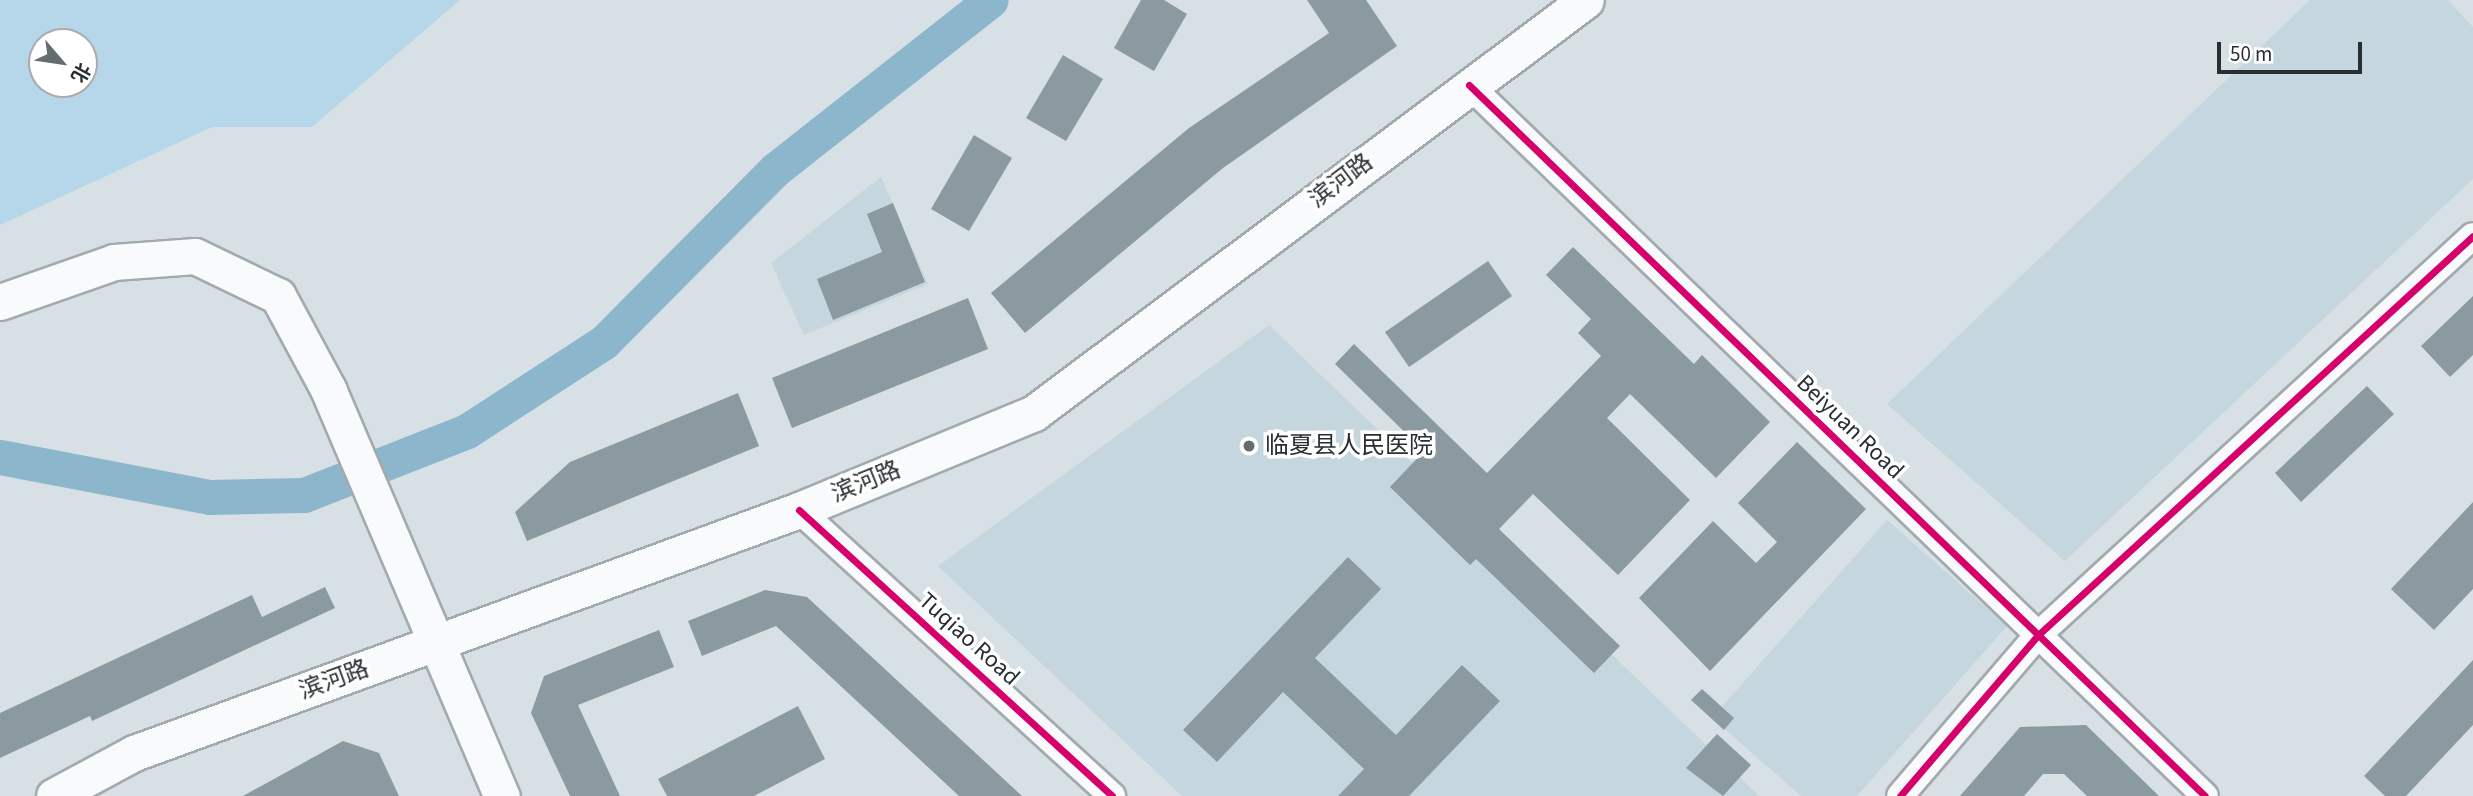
<!DOCTYPE html>
<meta charset="utf-8">
<style>
body{margin:0}
#map{position:relative;width:2473px;height:796px;overflow:hidden;background:#d7e0e4;font-family:"Source Sans 3","Noto Sans SC",sans-serif}
div>[style]{position:absolute}
[style*='--x']{left:calc(var(--x)*1px);top:calc(var(--y)*1px);width:calc(var(--w)*1px);rotate:calc(var(--a)*1deg)}
.built>*{inset:0;background:#c6d6df}
.green>*{inset:0;background:#b5d7e9}
.river>*{height:35px;margin:-17.5px;padding:0 17.5px;transform-origin:17.5px;border-radius:17.5px;background:#8cb6cc}
.building>*{inset:0;background:#8b9aa1}
.roads{filter:drop-shadow(2px 0 #a3aaad) drop-shadow(-2px 0 #a3aaad) drop-shadow(0 2px #a3aaad) drop-shadow(0 -2px #a3aaad)}
.minor>*{height:26px;margin:-13px;padding:0 13px;transform-origin:13px;border-radius:13px;background:#f9fafb}
.major>*{height:35px;margin:-17.5px;padding:0 17.5px;transform-origin:17.5px;border-radius:17.5px;background:#f9fafb}
.cycleway>*{height:7px;margin:-3.5px;padding:0 3.5px;transform-origin:3.5px;border-radius:3.5px;background:#d6006c}
.dots>*{width:19px;height:19px;translate:-50% -50%;box-sizing:border-box;border:4px solid #fff;border-radius:50%}
span{translate:-50% -50%;white-space:nowrap;text-align:center;line-height:1.15;-webkit-text-stroke:7px #fff;paint-order:stroke}
.street-label{font-size:24px;color:#282e31}
.poi-label{font-size:24px;color:#282e31}
.left{translate:0 -50%;text-align:left}
.north{position:absolute;left:28px;top:28px;width:70px;height:70px;box-sizing:border-box;background:#fff;border:2px solid #a9abad;border-radius:50%;rotate:119deg;font-size:19px;font-weight:700;line-height:28px;text-align:center;color:#282e31}
.north::after{content:'';display:block;margin:auto;width:24px;height:32px;background:#656c70;clip-path:polygon(50% 0,100% 100%,50% 72%,0 100%)}
.scale{position:absolute;left:2217px;top:42px;width:145px;height:32px;box-sizing:border-box;border:4px solid #282e31;border-top:0;padding-left:9px;font-size:21px;line-height:24px;white-space:nowrap;color:#282e31;-webkit-text-stroke:5px #fff;paint-order:stroke}
</style>
<div id="map">
<div class="built">
<i style="clip-path:polygon(2310px 0,2448px 0,2473px 27px,2473px 179px,2065px 561px,1887px 404px)"></i>
<i style="clip-path:polygon(881px 177px,928px 284px,804px 335px,771px 263px)"></i>
<i style="clip-path:polygon(1269px 325px,1759px 796px,1182px 796px,938px 566px)"></i>
<i style="clip-path:polygon(1887px 520px,2007px 626px,1857px 796px,1801px 796px,1712px 718px)"></i>
</div>
<div class="green">
<i style="clip-path:polygon(evenodd,0 0,460px 0,312px 127px,212px 127px,0 225px,0 0,42px 42px,84px 42px,84px 84px,42px 84px,42px 42px)"></i>
</div>
<div class="river">
<i style="--x:0;--y:457;--w:214;--a:10.8"></i>
<i style="--x:210;--y:497;--w:94;--a:-1.2"></i>
<i style="--x:304;--y:495;--w:175;--a:-21.4"></i>
<i style="--x:467;--y:431;--w:163;--a:-33"></i>
<i style="--x:604;--y:342;--w:244;--a:-45.2"></i>
<i style="--x:776;--y:169;--w:273;--a:-38.2"></i>
</div>
<div class="building">
<i style="clip-path:polygon(1141px 0,1164px 0,1187px 14px,1154px 71px,1114px 48px)"></i>
<i style="clip-path:polygon(1307px 0,1366px 0,1397px 46px,1223px 168px,1025px 333px,991px 293px,1189px 128px,1329px 33px)"></i>
<i style="clip-path:polygon(1063px 55px,1103px 79px,1066px 141px,1026px 118px)"></i>
<i style="clip-path:polygon(974px 135px,1012px 158px,969px 231px,931px 209px)"></i>
<i style="clip-path:polygon(893px 203px,925px 282px,833px 320px,817px 279px,882px 252px,867px 214px)"></i>
<i style="clip-path:polygon(1573px 247px,1694px 364px,1702px 355px,1770px 422px,1716px 478px,1630px 394px,1607px 418px,1690px 500px,1618px 575px,1533px 494px,1499px 529px,1620px 646px,1594px 673px,1476px 559px,1470px 565px,1390px 487px,1424px 451px,1335px 364px,1354px 344px,1487px 473px,1601px 356px,1578px 333px,1591px 319px,1546px 275px)"></i>
<i style="clip-path:polygon(1488px 261px,1512px 296px,1409px 367px,1385px 332px)"></i>
<i style="clip-path:polygon(2473px 296px,2473px 355px,2450px 377px,2421px 346px)"></i>
<i style="clip-path:polygon(968px 298px,988px 349px,792px 428px,772px 378px)"></i>
<i style="clip-path:polygon(2367px 386px,2394px 414px,2301px 502px,2275px 473px)"></i>
<i style="clip-path:polygon(738px 393px,759px 446px,527px 541px,515px 512px,570px 462px)"></i>
<i style="clip-path:polygon(1797px 442px,1866px 509px,1710px 671px,1639px 598px,1713px 521px,1756px 563px,1777px 542px,1738px 503px)"></i>
<i style="clip-path:polygon(2473px 502px,2473px 589px,2434px 630px,2391px 589px)"></i>
<i style="clip-path:polygon(1348px 557px,1381px 589px,1315px 658px,1396px 735px,1462px 665px,1500px 701px,1409px 796px,1338px 796px,1364px 769px,1283px 692px,1217px 762px,1183px 730px)"></i>
<i style="clip-path:polygon(325px 587px,335px 608px,92px 721px,90px 716px,0 758px,0 713px,252px 595px,262px 617px)"></i>
<i style="clip-path:polygon(765px 590px,807px 597px,1022px 796px,959px 796px,776px 626px,702px 656px,688px 621px)"></i>
<i style="clip-path:polygon(659px 630px,674px 667px,578px 705px,620px 796px,570px 796px,531px 713px,544px 676px)"></i>
<i style="clip-path:polygon(2473px 660px,2473px 725px,2406px 796px,2385px 796px,2364px 776px)"></i>
<i style="clip-path:polygon(1702px 689px,1734px 718px,1724px 730px,1691px 700px)"></i>
<i style="clip-path:polygon(798px 706px,825px 759px,754px 796px,667px 796px,658px 779px)"></i>
<i style="clip-path:polygon(2086px 725px,2159px 796px,2087px 796px,2064px 774px,2043px 774px,2024px 796px,1960px 796px,2020px 727px)"></i>
<i style="clip-path:polygon(1717px 734px,1751px 765px,1723px 796px,1686px 768px)"></i>
<i style="clip-path:polygon(343px 741px,379px 753px,399px 796px,243px 796px)"></i>
</div>
<div class="roads">
<div class="minor">
<i style="--x:1469;--y:85;--w:1023;--a:44.01"></i>
<i style="--x:799;--y:510;--w:424;--a:42.4"></i>
<i style="--x:1900;--y:796;--w:212;--a:-49.4"></i>
<i style="--x:2038;--y:635;--w:590;--a:-42.53"></i>
</div>
<div class="major">
<i style="--x:0;--y:302;--w:121;--a:-19.3"></i>
<i style="--x:114;--y:262;--w:81;--a:-4.2"></i>
<i style="--x:195;--y:256;--w:92;--a:25.7"></i>
<i style="--x:278;--y:296;--w:106;--a:61.7"></i>
<i style="--x:328;--y:389;--w:443;--a:66.9"></i>
<i style="--x:54;--y:796;--w:91;--a:-28.3"></i>
<i style="--x:134;--y:753;--w:708;--a:-20.07"></i>
<i style="--x:799;--y:510;--w:254;--a:-22.4"></i>
<i style="--x:1034;--y:413;--w:689;--a:-36.8"></i>
</div>
</div>
<div class="cycleway">
<i style="--x:1469;--y:85;--w:1023;--a:44.01"></i>
<i style="--x:799;--y:510;--w:424;--a:42.4"></i>
<i style="--x:1900;--y:796;--w:212;--a:-49.4"></i>
<i style="--x:2038;--y:635;--w:590;--a:-42.53"></i>
</div>
<div class="dots">
<i style="left:1249px;top:446px;background:#656c70"></i>
</div>
<div class="street-label">
<span style="left:1341px;top:181px;rotate:-37deg">滨河路</span>
<span style="left:1850px;top:427px;rotate:44deg">Beiyuan Road</span>
<span style="left:866px;top:482px;rotate:-22deg">滨河路</span>
<span style="left:969px;top:639px;rotate:42deg">Tuqiao Road</span>
<span style="left:334px;top:680px;rotate:-20deg">滨河路</span>
</div>
<div class="poi-label">
<span class="left" style="left:1265px;top:446px">临夏县人民医院</span>
</div>
<div class="north">北</div>
<div class="scale">50 m</div>
</div>
